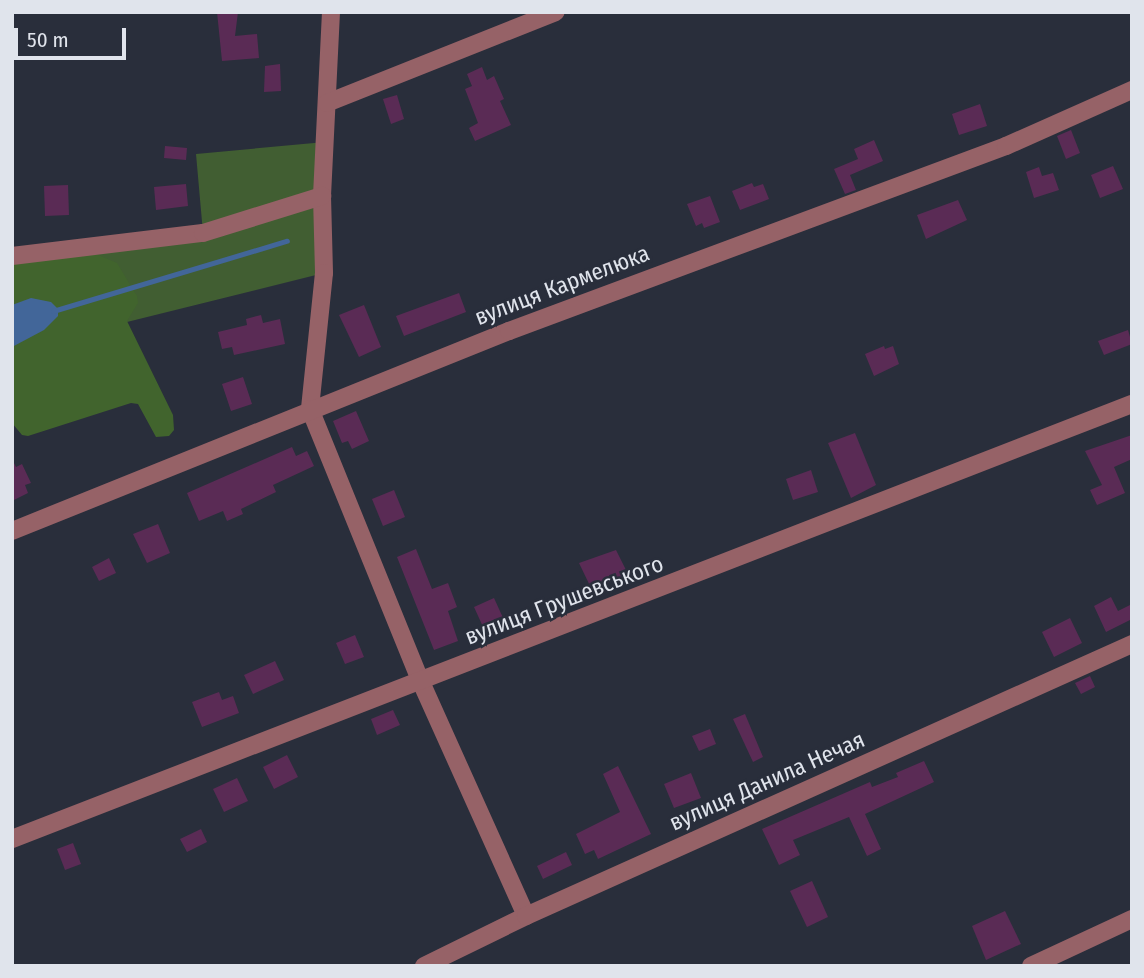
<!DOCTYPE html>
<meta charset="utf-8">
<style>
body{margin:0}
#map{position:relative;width:1144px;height:978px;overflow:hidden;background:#292e3b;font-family:"Fira Sans Condensed",sans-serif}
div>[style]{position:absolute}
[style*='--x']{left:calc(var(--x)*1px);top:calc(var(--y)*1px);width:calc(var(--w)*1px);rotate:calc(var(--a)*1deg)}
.green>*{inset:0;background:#415e32}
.forest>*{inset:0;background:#41642d}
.water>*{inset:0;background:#426699}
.stream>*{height:4.5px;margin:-2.25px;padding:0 2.25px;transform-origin:2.25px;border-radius:2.25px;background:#426699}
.building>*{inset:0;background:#5a2b55}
.minor>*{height:18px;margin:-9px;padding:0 9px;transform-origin:9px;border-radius:9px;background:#966267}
span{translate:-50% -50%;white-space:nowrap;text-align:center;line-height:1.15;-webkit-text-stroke:5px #292e3b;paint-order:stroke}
.street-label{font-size:23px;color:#e0e4ec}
.frame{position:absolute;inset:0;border:14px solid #e0e4ec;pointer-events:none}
.scale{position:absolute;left:14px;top:28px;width:112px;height:32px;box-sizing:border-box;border:4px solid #e0e4ec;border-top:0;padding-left:9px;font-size:21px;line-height:24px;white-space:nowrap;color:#e0e4ec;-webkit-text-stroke:5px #292e3b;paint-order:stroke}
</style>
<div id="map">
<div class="green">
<i style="clip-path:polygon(325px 142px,324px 273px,127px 322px,12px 256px,203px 233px,196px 154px)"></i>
</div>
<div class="forest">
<i style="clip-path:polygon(96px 254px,117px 263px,137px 296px,138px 303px,127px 321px,173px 415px,174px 430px,169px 436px,156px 437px,138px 404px,131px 403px,28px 436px,22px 435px,12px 423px,12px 256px)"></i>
</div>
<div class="water">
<i style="clip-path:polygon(31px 298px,51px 302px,58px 309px,58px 316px,44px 330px,12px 347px,12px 305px)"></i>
</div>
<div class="stream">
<i style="--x:53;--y:311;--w:244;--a:-16.7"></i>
</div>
<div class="building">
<i style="clip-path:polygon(217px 12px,238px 12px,235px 36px,257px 34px,259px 58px,222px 61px)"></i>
<i style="clip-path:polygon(280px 64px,281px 91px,264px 92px,265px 66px)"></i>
<i style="clip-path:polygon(482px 67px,487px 80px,494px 76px,504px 99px,500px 101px,511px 125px,475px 141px,469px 128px,478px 123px,465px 89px,472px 86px,467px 74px)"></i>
<i style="clip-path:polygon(397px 95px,404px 119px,391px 124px,383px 99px)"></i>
<i style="clip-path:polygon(980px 104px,987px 126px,959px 135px,952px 114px)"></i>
<i style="clip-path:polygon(1071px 130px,1080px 153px,1066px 159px,1057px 136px)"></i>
<i style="clip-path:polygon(874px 140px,883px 161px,850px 175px,856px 190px,845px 194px,834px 169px,858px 159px,854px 149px)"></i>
<i style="clip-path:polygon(165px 146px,187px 148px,186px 160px,164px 158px)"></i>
<i style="clip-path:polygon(1113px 166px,1123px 189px,1100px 198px,1091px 175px)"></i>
<i style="clip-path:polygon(1039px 167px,1042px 176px,1053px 173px,1059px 190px,1034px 198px,1026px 172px)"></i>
<i style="clip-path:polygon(752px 183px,754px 187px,763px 184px,769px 199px,740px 210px,732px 191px)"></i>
<i style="clip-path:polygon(186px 184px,188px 206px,156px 210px,154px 187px)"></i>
<i style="clip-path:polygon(68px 185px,69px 215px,45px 216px,44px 186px)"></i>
<i style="clip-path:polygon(710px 196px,720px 222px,704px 228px,702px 223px,696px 226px,687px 204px)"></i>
<i style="clip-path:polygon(958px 200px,967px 220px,926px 239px,917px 215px)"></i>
<i style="clip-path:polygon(459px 293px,466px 312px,404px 336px,396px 316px)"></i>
<i style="clip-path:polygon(364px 305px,381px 347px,359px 357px,339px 315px)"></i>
<i style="clip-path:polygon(261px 315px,263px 323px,280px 319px,285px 344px,234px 355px,232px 347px,222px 349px,218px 332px,247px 325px,246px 319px)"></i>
<i style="clip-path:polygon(1128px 330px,1132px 344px,1104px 355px,1098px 341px)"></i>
<i style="clip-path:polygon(884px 346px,885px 349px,893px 346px,899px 364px,874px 376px,865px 354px)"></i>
<i style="clip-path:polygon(243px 377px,252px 404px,231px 411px,222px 384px)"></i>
<i style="clip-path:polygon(356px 411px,369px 441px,352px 449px,348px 441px,342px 443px,333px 421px)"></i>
<i style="clip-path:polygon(855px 433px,876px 485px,851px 498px,828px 443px)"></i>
<i style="clip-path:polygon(1132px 435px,1132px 459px,1114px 467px,1125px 493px,1097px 505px,1090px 490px,1102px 485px,1085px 451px)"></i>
<i style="clip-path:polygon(292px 447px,296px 456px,307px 451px,314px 466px,273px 485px,276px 492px,241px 509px,243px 514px,227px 521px,223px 511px,199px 521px,187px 493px)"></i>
<i style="clip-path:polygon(12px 459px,16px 467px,22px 464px,31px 483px,25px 485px,28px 493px,12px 501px)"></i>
<i style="clip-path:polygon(811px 470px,818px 492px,793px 500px,786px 479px)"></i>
<i style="clip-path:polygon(394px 490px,405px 517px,383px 526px,372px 499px)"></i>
<i style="clip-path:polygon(158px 524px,170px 553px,147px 563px,133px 534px)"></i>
<i style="clip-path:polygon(416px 549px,432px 589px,448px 583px,457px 607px,448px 611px,458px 641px,434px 650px,397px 557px)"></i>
<i style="clip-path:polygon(616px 550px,628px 574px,592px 590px,579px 563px)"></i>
<i style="clip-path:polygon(109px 558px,116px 573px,99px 581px,92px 567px)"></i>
<i style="clip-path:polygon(1111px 597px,1118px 611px,1132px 604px,1132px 619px,1106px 632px,1094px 606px)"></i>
<i style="clip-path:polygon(494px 598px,504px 620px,484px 629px,474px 607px)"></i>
<i style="clip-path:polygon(1070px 618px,1082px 643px,1054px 657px,1042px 632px)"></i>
<i style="clip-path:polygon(355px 635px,364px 657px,345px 664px,336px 643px)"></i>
<i style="clip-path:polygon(275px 661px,284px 680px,253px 694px,244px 675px)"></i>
<i style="clip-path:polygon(1090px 676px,1095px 687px,1081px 694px,1075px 683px)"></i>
<i style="clip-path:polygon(219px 692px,222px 700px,233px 696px,239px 713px,202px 727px,192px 702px)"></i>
<i style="clip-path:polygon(393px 710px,400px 725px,377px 735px,371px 719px)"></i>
<i style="clip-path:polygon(745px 714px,763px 757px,753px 762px,733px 719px)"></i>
<i style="clip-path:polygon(710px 729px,716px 744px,699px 751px,692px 736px)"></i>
<i style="clip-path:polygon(287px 755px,298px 777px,274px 789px,263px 767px)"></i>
<i style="clip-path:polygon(924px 761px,934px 782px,865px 814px,881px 849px,867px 856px,849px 817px,793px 840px,800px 855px,779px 865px,762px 829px,870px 782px,872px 787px,898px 777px,896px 773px)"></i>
<i style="clip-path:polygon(618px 766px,651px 834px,598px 859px,594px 850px,585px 854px,576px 834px,620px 812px,603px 774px)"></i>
<i style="clip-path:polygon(691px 773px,701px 798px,674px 808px,664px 784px)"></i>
<i style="clip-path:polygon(237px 778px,248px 801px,224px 812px,213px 789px)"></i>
<i style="clip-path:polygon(201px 829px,207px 842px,187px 852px,180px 839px)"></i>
<i style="clip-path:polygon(73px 843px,81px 864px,65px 870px,57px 849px)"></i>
<i style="clip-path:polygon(566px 852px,572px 865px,543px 879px,537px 866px)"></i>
<i style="clip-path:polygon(812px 881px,828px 917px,807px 927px,790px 891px)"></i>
<i style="clip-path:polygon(1005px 911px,1021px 944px,986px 960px,972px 926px)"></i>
</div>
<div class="minor">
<i style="--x:331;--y:12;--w:184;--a:92.8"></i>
<i style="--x:322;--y:196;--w:77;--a:88.5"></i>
<i style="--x:324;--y:273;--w:137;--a:95.9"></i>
<i style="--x:310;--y:409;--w:295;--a:67.9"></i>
<i style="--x:421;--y:682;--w:256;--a:65.8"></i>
<i style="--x:327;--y:103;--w:246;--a:-21.7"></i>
<i style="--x:12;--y:256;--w:192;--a:-6.9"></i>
<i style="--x:203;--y:233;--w:125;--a:-17.3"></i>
<i style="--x:12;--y:531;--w:536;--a:-21.92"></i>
<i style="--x:509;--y:331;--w:530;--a:-20.42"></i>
<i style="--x:1006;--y:146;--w:138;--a:-24"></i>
<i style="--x:12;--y:839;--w:1202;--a:-21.23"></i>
<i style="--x:424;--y:966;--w:114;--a:-26.1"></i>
<i style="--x:526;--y:916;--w:664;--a:-24.17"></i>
<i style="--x:1031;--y:966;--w:111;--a:-25"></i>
</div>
<div class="street-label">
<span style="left:562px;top:285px;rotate:-21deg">вулиця Кармелюка</span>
<span style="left:564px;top:600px;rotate:-21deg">вулиця Грушевського</span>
<span style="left:767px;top:781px;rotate:-24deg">вулиця Данила Нечая</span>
</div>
<div class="frame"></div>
<div class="scale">50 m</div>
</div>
